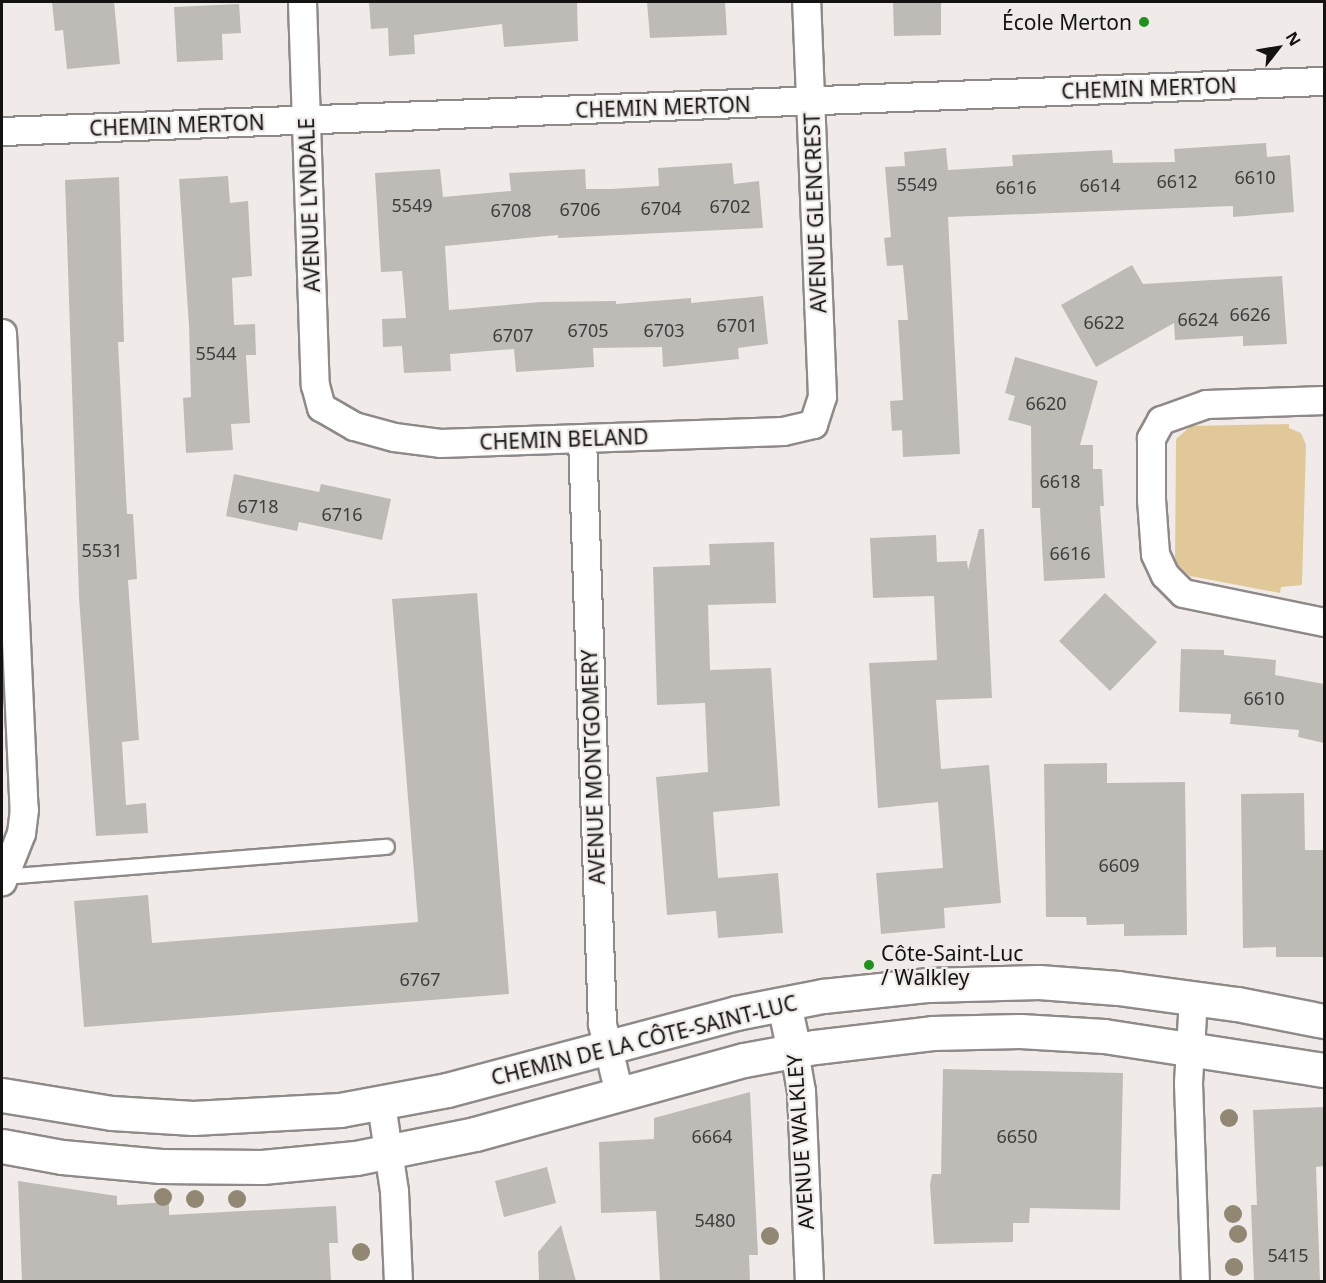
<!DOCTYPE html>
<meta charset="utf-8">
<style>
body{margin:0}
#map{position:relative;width:1326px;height:1283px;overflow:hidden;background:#f0ebe9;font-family:"Noto Sans",sans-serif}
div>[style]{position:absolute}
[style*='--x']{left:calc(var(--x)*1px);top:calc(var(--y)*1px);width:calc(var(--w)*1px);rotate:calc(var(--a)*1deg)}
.green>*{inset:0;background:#e1c899}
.building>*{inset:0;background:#bebbb7}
.roads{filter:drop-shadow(2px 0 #8f8a89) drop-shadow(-2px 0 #8f8a89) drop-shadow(0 2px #8f8a89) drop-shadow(0 -2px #8f8a89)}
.service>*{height:14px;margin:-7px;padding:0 7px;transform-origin:7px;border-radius:7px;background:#fff}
.minor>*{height:27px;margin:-13.5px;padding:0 13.5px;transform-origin:13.5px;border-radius:13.5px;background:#fff}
.tertiary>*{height:33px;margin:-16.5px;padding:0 16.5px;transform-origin:16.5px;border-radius:16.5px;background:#fff}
.secondary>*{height:33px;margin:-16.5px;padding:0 16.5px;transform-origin:16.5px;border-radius:16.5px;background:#fff}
.trees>*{width:18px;height:18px;margin:-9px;border-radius:50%;background:#928773}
.dots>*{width:16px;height:16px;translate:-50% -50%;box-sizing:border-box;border:3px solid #f0ebe9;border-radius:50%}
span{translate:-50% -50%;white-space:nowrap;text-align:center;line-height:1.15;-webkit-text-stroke:4.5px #f0ebe9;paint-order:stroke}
.number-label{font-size:18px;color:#3f3d3b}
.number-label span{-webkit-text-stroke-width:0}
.poi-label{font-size:21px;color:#151312}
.right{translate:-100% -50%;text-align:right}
.left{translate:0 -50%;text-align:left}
.street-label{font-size:21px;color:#151312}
.frame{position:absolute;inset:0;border:3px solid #151312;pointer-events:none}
.north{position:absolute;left:1248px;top:18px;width:60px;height:60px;-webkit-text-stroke:4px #f0ebe9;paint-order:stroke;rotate:59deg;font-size:16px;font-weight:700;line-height:24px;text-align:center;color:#151312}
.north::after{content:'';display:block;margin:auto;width:21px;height:27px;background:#151312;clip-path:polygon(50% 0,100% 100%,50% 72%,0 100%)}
</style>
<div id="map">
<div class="green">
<i style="clip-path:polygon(1289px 424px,1289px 428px,1301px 433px,1306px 445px,1302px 585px,1281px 587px,1280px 593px,1190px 576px,1175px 562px,1176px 439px,1191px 426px)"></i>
</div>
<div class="building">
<i style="clip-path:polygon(52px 2px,114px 2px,120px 64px,67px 69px,63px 30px,55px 31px)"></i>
<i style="clip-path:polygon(369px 2px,577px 2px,578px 41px,504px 47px,502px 24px,414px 35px,415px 54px,389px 56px,388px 28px,371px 29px)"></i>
<i style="clip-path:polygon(647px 2px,725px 2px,727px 35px,650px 38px)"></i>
<i style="clip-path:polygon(893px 2px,941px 2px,941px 35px,894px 36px)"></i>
<i style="clip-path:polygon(239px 4px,241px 33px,222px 34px,223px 60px,177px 62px,174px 7px)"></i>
<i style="clip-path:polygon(1266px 143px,1267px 157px,1290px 155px,1294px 212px,1233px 217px,1233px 206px,948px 217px,960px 454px,903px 457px,902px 430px,892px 431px,890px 401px,903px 400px,898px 320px,908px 320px,903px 265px,887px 266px,884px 238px,891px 237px,885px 167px,905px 166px,904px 152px,946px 148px,948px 170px,1013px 166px,1012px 155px,1112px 150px,1113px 163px,1175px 162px,1174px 149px)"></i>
<i style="clip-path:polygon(732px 163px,734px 184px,759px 181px,763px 228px,558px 238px,558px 235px,445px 246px,449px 310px,541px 302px,616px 301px,616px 304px,691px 298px,691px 303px,763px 296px,768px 344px,738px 348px,739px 359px,663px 367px,662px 347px,593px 348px,594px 367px,516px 372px,514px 349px,450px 354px,451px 371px,404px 373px,402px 346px,383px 347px,382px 319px,406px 318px,402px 271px,381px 272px,375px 173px,440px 169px,443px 197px,511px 191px,509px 173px,585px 169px,586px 189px,611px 189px,659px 186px,658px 168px)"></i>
<i style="clip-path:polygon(228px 176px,230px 203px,248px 201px,252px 276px,232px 278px,234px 325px,255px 324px,256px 355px,246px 355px,250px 423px,231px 424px,233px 450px,186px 453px,183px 398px,191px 397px,189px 326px,179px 179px)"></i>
<i style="clip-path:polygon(119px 177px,124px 342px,118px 342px,127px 514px,133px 514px,137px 579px,128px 580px,139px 740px,122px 742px,126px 805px,146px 803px,148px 833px,96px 836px,79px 597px,65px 180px)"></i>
<i style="clip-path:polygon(1132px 265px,1143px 284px,1282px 276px,1287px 344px,1243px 346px,1243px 336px,1175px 340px,1174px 323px,1096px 367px,1061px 305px)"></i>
<i style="clip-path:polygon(1015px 357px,1098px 381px,1080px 445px,1093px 445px,1093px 469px,1102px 469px,1104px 506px,1100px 506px,1105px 578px,1044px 581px,1040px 508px,1032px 508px,1031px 426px,1008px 420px,1015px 396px,1005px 393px)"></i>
<i style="clip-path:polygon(234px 474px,319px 492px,321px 484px,391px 499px,382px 540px,299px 522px,297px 531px,226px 516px)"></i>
<i style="clip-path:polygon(979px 529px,984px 529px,992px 698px,936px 700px,941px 769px,989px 765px,1001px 903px,944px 908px,945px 928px,881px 934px,876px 873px,943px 868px,938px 802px,878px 808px,869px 663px,937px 660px,934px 596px,873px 598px,870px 538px,936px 535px,937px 562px,967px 561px,968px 570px)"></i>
<i style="clip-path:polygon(774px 542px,776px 603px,708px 605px,710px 670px,771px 668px,780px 806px,713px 812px,718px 878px,778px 873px,783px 933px,718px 938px,716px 911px,667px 915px,656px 777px,708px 772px,705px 703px,657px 705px,653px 567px,710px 565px,709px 544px)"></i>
<i style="clip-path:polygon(477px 593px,509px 994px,84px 1027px,74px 901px,148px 895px,152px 943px,418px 922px,392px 599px)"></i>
<i style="clip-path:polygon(1105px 593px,1157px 642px,1110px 691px,1059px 641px)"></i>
<i style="clip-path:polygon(1181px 649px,1224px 650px,1224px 655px,1276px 660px,1275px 675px,1324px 684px,1324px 743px,1298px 737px,1299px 730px,1230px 724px,1231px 714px,1179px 712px)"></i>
<i style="clip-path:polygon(1107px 763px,1107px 783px,1185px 782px,1187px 935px,1124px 936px,1124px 924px,1087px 925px,1086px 917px,1046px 917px,1044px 764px)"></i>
<i style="clip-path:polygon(1304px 793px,1305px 850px,1324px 850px,1324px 957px,1276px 957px,1276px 947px,1243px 948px,1241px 794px)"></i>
<i style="clip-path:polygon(943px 1069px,1123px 1073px,1120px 1210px,1030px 1208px,1029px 1223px,1013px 1223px,1013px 1242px,934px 1244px,930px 1185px,932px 1174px,941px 1174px)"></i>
<i style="clip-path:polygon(750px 1092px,758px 1255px,749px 1255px,750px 1281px,660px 1281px,656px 1211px,601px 1213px,599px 1142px,654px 1139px,654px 1118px)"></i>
<i style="clip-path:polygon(1324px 1107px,1324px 1166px,1316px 1167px,1320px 1281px,1254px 1281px,1251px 1205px,1257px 1205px,1253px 1110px)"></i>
<i style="clip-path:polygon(547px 1167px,556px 1203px,504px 1217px,495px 1181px)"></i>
<i style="clip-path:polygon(18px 1181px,117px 1196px,117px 1205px,169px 1202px,169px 1215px,336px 1206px,338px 1243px,329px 1243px,331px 1281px,22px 1281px)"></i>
<i style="clip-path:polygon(561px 1225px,576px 1281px,539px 1281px,538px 1252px)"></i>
</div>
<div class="roads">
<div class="service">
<i style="--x:3;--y:877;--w:385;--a:-4.5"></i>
</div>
<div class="minor">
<i style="--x:302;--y:2;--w:383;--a:88.1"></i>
<i style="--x:315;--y:385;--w:23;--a:75"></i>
<i style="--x:321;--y:407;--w:38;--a:30"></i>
<i style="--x:354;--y:426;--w:41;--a:15.4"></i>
<i style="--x:394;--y:437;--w:46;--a:7.4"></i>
<i style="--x:440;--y:443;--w:343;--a:-2"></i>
<i style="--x:783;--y:431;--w:31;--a:-13"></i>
<i style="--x:813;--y:424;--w:29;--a:-72"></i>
<i style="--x:822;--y:396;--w:394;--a:-92.3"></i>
<i style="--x:2;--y:131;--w:1323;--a:-2.17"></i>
<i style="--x:2;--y:333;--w:477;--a:87.4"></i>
<i style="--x:24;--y:809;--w:24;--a:97"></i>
<i style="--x:21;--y:833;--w:52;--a:111.6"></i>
<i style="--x:1324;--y:400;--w:118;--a:178.1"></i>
<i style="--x:1206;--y:404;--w:48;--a:160.4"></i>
<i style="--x:1161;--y:420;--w:21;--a:119"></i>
<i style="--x:1151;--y:438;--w:61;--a:90"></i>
<i style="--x:1151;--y:499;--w:55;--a:85.8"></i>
<i style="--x:1155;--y:554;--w:23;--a:65"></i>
<i style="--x:1165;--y:575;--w:25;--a:45"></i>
<i style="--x:1183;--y:593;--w:144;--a:11.6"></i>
<i style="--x:582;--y:438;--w:586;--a:88.05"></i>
<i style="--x:602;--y:1024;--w:71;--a:76.2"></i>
<i style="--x:1193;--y:998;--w:85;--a:93.4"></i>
<i style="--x:1188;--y:1083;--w:199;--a:88"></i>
<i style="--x:794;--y:1051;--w:41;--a:80.1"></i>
<i style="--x:801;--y:1091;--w:191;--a:87.6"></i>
<i style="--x:381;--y:1104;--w:88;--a:81.5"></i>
<i style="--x:394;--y:1191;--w:91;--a:87.5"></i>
</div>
<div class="tertiary">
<i style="--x:784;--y:1004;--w:48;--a:78"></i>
</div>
<div class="secondary">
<i style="--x:2;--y:1095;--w:111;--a:9.3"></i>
<i style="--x:112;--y:1113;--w:81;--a:3.5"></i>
<i style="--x:193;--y:1118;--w:147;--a:-3.1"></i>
<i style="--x:340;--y:1110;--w:109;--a:-10.6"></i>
<i style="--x:447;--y:1090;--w:299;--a:-14.9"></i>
<i style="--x:736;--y:1013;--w:89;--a:-11.1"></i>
<i style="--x:823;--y:996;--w:106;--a:-6"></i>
<i style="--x:928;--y:985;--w:111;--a:-1.5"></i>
<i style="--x:1039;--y:982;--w:79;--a:4.3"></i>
<i style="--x:1118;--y:988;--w:120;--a:7.7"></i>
<i style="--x:1237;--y:1004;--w:89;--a:11.1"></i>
<i style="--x:2;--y:1146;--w:61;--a:10.4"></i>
<i style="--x:62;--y:1157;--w:99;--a:5.2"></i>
<i style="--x:161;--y:1166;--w:101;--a:0.6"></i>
<i style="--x:262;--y:1167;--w:94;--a:-5.5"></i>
<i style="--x:356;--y:1158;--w:121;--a:-11.4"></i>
<i style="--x:475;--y:1134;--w:279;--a:-15.4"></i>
<i style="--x:744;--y:1060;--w:72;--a:-10.4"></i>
<i style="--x:815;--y:1047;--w:118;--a:-6.8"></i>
<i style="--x:932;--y:1033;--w:88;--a:-1.3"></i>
<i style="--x:1020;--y:1031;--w:84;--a:3.4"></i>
<i style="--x:1104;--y:1036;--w:223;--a:8.8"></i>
</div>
</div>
<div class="trees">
<i style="left:1229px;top:1118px"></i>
<i style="left:163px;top:1197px"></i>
<i style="left:195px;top:1199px"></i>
<i style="left:237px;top:1199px"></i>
<i style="left:1233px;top:1214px"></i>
<i style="left:1238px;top:1234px"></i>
<i style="left:770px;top:1236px"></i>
<i style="left:361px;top:1252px"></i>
<i style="left:1234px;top:1267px"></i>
</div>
<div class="dots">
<i style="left:1144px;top:22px;background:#1f921e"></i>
<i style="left:869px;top:965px;background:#1f921e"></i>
</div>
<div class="number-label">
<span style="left:1255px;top:177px">6610</span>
<span style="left:1177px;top:181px">6612</span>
<span style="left:917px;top:184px">5549</span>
<span style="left:1100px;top:185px">6614</span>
<span style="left:1016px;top:187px">6616</span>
<span style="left:412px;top:205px">5549</span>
<span style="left:730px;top:206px">6702</span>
<span style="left:661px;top:208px">6704</span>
<span style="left:580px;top:209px">6706</span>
<span style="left:511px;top:210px">6708</span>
<span style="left:1250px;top:314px">6626</span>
<span style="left:1198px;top:319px">6624</span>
<span style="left:1104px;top:322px">6622</span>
<span style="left:737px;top:325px">6701</span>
<span style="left:588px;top:330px">6705</span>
<span style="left:664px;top:330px">6703</span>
<span style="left:513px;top:335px">6707</span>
<span style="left:216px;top:353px">5544</span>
<span style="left:1046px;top:403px">6620</span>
<span style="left:1060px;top:481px">6618</span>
<span style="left:258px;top:506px">6718</span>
<span style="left:342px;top:514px">6716</span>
<span style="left:102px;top:550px">5531</span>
<span style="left:1070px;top:553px">6616</span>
<span style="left:1264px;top:698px">6610</span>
<span style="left:1119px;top:865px">6609</span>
<span style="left:420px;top:979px">6767</span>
<span style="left:712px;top:1136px">6664</span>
<span style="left:1017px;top:1136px">6650</span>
<span style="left:715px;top:1220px">5480</span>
<span style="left:1288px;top:1255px">5415</span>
</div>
<div class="poi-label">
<span class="right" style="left:1132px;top:22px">École Merton</span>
<span class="left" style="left:881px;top:965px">Côte-Saint-Luc<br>/ Walkley</span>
</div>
<div class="street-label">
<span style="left:1149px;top:88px;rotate:-2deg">CHEMIN MERTON</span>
<span style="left:663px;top:107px;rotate:-2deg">CHEMIN MERTON</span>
<span style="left:177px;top:125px;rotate:-2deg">CHEMIN MERTON</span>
<span style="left:309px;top:205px;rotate:-92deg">AVENUE LYNDALE</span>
<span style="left:815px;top:213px;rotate:-92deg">AVENUE GLENCREST</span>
<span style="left:564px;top:439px;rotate:-2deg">CHEMIN BELAND</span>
<span style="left:593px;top:767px;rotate:-92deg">AVENUE MONTGOMERY</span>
<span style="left:644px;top:1040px;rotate:-14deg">CHEMIN DE LA CÔTE-SAINT-LUC</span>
<span style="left:800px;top:1142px;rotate:-94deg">AVENUE WALKLEY</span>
</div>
<div class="frame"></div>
<div class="north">N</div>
</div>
